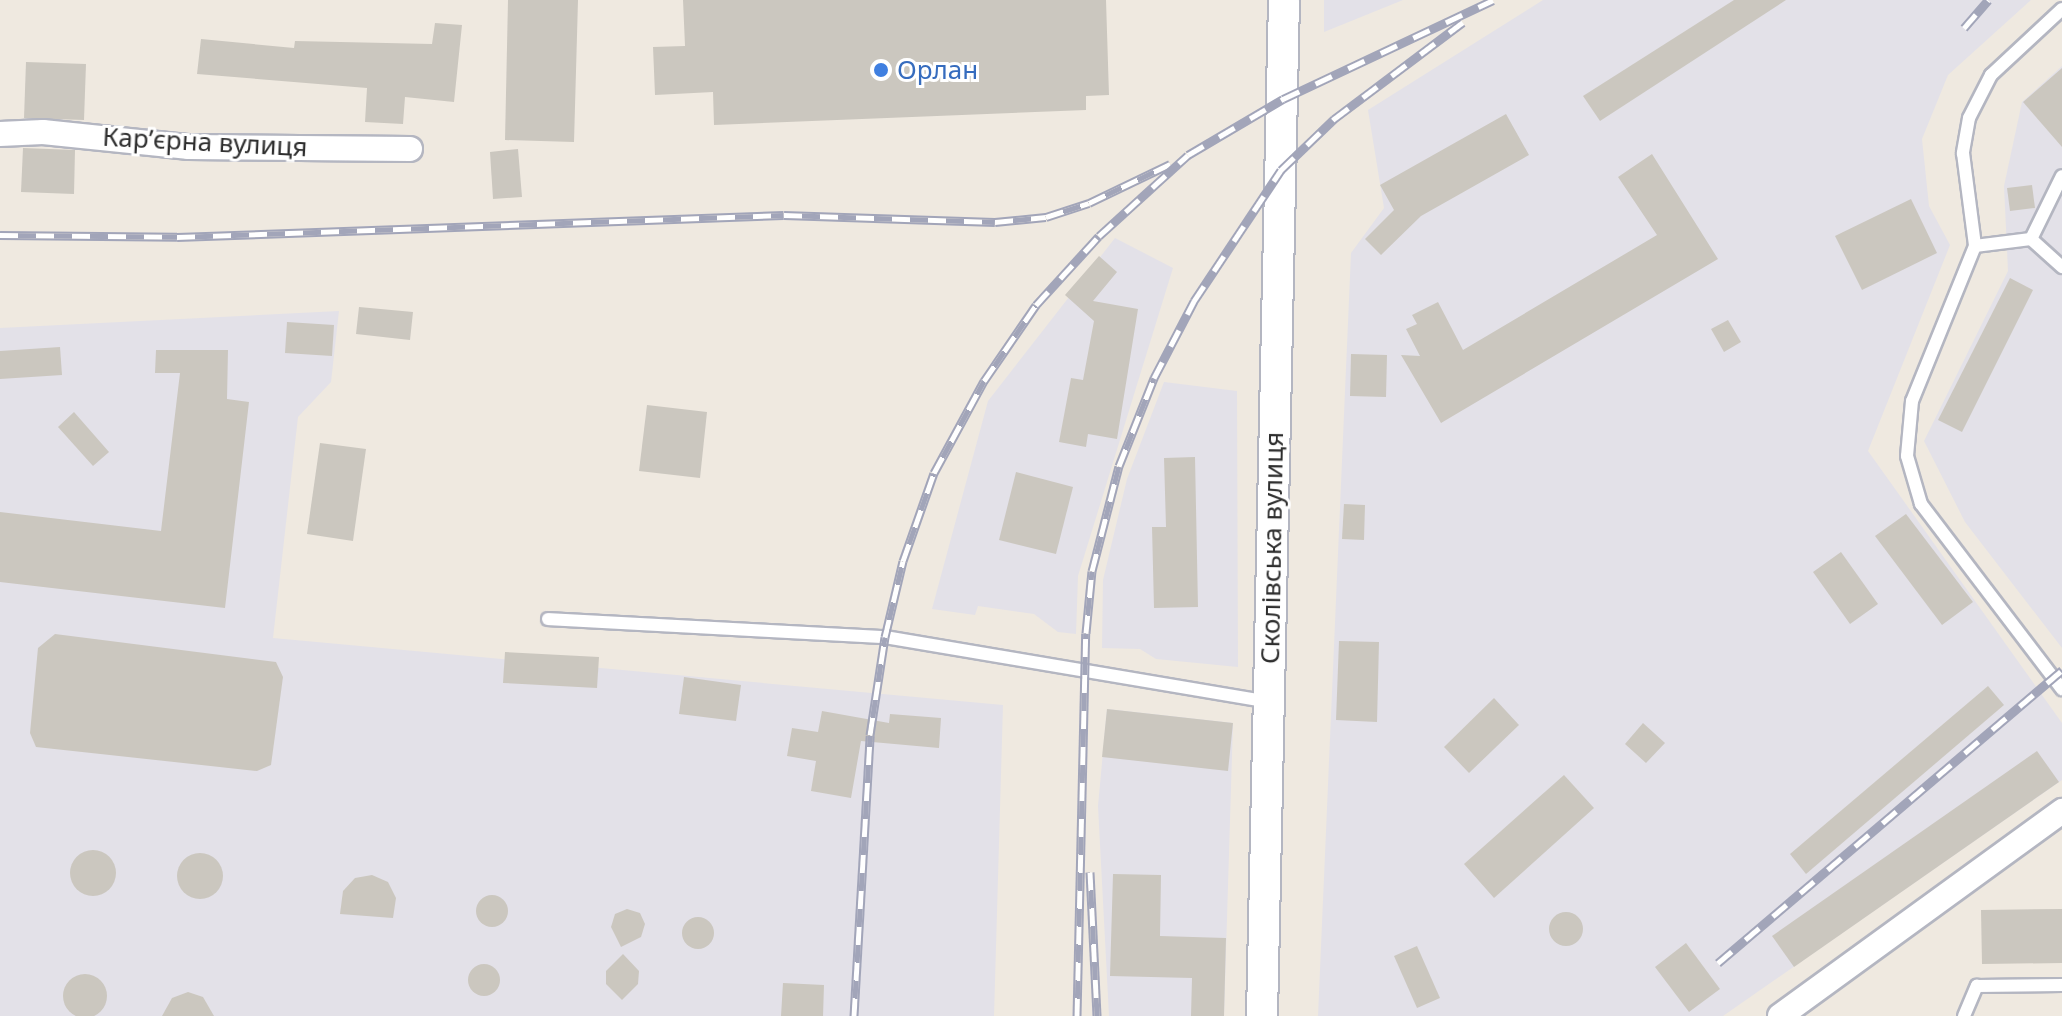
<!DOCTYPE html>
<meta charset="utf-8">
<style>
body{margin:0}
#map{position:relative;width:2062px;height:1016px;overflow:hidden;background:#efe9e0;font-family:"Noto Sans",sans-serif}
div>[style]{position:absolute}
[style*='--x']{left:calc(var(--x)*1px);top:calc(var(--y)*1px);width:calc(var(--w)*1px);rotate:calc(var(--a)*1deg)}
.industrial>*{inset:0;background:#e3e1e8}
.building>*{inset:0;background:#cbc7bf}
.round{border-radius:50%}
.roads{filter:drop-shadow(2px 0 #b4b6c1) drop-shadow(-2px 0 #b4b6c1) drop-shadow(0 2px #b4b6c1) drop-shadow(0 -2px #b4b6c1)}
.service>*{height:12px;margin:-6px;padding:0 6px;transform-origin:6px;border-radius:6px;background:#fff}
.minor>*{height:24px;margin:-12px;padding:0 12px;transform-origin:12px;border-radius:12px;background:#fff}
.tertiary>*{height:30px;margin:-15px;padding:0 15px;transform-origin:15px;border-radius:15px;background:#fff}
.rail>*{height:9px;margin-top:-4.5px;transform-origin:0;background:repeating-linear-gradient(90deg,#fff 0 18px,#a2a5b9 0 36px);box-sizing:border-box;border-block:2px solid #a2a5b9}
.dots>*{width:22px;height:22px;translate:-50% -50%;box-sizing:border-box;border:4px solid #fff;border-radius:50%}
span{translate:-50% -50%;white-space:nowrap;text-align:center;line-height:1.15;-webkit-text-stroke:6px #fff;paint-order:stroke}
.shop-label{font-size:26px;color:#366cbe}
.left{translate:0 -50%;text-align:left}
.street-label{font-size:26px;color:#2e2e2e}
</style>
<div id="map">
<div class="industrial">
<i style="clip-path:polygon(1324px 0,1403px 0,1324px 32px)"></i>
<i style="clip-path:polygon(1543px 0,2031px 0,1948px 75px,1922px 139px,1929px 206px,1950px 245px,1868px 451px,2062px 723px,2062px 780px,1723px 1016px,1318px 1016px,1351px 253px,1384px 208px,1368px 110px)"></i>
<i style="clip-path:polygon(2062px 66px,2062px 648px,1965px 522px,1924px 441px,2008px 271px,2004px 186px,2022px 102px)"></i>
<i style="clip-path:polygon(1115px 238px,1173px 268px,1078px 576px,1076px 634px,1058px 632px,1034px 614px,978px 606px,975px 615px,932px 609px,988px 401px)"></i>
<i style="clip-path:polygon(339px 311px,331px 382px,298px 417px,273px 638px,1003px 705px,994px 1016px,0 1016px,0 328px)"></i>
<i style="clip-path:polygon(1164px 382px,1237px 391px,1238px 667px,1156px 659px,1140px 649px,1102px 648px,1103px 580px,1127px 479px)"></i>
<i style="clip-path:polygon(1107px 709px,1233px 723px,1224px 1016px,1109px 1016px,1098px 806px)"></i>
</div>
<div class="building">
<i style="clip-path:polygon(508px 0,578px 0,574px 142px,505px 140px)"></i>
<i style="clip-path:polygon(683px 0,1106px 0,1109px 95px,1086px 96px,1086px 110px,714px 125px,713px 92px,655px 95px,653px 47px,685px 46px)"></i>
<i style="clip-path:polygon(1734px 0,1786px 0,1600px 121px,1583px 96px)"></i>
<i style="clip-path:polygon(435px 23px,462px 25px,454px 102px,405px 97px,403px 124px,365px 122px,367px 88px,197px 74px,201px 39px,294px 48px,295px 41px,432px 44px)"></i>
<i style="clip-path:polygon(26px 62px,86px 64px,84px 120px,24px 118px)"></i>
<i style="clip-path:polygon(2062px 68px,2062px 147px,2023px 102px)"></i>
<i style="clip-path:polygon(1506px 114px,1529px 155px,1421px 216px,1381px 255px,1365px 239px,1394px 210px,1380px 185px)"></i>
<i style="clip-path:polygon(23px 148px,75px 150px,74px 194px,21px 192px)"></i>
<i style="clip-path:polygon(518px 149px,522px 197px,493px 199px,490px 152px)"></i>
<i style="clip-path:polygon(1652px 154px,1718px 259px,1441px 423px,1401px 355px,1420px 356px,1406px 329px,1417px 324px,1412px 315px,1438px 302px,1463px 350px,1657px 235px,1618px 177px)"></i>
<i style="clip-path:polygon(2032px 185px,2035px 208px,2010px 211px,2007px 188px)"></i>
<i style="clip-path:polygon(1911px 199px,1937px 253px,1862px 290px,1835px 236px)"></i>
<i style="clip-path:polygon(1099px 256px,1117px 272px,1093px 301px,1138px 309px,1117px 439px,1088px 434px,1086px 447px,1059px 442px,1071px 378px,1083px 380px,1094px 321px,1065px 295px)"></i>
<i style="clip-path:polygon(2010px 278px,2033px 290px,1962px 432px,1938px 420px)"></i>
<i style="clip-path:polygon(359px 307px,413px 312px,410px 340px,356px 334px)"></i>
<i style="clip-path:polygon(1728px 320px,1741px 342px,1724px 352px,1711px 329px)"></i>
<i style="clip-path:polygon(287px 322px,334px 325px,332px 356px,285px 353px)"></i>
<i style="clip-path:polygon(60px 347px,62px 375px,0 379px,0 351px)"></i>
<i style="clip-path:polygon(156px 350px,228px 350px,227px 399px,249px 402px,225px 608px,0 582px,0 512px,161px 531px,180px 373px,155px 373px)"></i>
<i style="clip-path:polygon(1351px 354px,1387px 355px,1386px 397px,1350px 396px)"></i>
<i style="clip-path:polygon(647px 405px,707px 412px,700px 478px,639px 471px)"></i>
<i style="clip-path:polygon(74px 412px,109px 452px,93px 466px,58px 427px)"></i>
<i style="clip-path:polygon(320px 443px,366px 449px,353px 541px,307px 534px)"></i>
<i style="clip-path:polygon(1195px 457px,1198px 607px,1154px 608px,1152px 527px,1166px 527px,1164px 458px)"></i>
<i style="clip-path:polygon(1016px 472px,1073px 487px,1056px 554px,999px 540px)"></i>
<i style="clip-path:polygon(1344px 504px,1365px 505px,1364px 540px,1342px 539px)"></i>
<i style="clip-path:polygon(1906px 514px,1973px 602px,1942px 625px,1875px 536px)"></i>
<i style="clip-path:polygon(1841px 552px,1878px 604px,1850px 624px,1813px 572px)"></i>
<i style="clip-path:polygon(55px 634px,276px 662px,283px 677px,271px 765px,257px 771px,36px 747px,30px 733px,38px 648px)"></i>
<i style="clip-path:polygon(1339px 641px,1379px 642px,1377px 722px,1336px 720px)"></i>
<i style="clip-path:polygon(505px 652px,599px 657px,597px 688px,503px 683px)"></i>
<i style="clip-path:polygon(684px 677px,741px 685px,736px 721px,679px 714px)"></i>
<i style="clip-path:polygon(1988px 686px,2004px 705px,1806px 874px,1790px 854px)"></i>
<i style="clip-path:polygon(1494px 698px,1519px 725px,1469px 773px,1444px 747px)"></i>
<i style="clip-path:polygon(1107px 709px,1233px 723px,1228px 771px,1102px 757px)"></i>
<i style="clip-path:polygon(822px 711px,889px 723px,890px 714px,941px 718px,939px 748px,861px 741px,851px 798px,811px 791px,816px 761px,787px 756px,792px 728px,818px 732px)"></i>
<i style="clip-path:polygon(1643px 723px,1665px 743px,1646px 763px,1625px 744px)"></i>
<i style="clip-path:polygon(2037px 751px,2059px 782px,1794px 967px,1772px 936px)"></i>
<i style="clip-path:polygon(1564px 775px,1594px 808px,1494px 898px,1464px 864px)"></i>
<i class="round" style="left:70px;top:850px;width:46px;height:46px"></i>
<i class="round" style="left:177px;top:853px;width:46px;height:46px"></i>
<i style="clip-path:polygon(1113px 874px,1161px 875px,1160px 936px,1226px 938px,1224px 1016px,1191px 1016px,1192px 978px,1110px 976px)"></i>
<i style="clip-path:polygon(372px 875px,388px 882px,396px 898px,393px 918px,340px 914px,343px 891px,355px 878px)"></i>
<i class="round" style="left:476px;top:895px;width:32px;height:32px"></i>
<i style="clip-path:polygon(627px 909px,640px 913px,645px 924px,641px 937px,621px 947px,611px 927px,615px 914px)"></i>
<i style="clip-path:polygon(2062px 909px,2062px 963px,1982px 964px,1981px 910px)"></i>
<i class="round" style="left:1549px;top:912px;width:34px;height:34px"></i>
<i class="round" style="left:682px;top:917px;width:32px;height:32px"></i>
<i style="clip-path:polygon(1686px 943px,1720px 989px,1689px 1012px,1655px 967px)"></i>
<i style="clip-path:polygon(1417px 946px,1440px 998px,1417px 1008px,1394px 956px)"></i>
<i style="clip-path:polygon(623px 954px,639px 971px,638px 984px,622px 1000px,606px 984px,606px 971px)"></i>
<i class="round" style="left:468px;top:964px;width:32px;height:32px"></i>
<i class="round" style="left:63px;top:974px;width:44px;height:44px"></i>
<i style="clip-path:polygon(783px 983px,824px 985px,823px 1016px,781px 1016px)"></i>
<i style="clip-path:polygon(188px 992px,203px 997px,214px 1016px,162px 1016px,172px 998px)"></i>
</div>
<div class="roads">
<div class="service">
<i style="--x:2062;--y:9;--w:97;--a:137.1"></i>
<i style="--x:1991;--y:75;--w:48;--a:117.1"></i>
<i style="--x:1969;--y:118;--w:36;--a:100"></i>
<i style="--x:1963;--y:153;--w:94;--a:82.6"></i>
<i style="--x:1975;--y:246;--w:167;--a:112.1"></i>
<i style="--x:1912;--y:401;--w:55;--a:95.2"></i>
<i style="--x:1907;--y:456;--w:50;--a:73.7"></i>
<i style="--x:1921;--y:504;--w:233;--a:52.7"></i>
<i style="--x:2031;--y:239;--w:70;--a:-63.8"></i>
<i style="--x:1975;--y:246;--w:56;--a:-7.1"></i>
<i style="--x:2031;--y:239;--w:42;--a:42.1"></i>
<i style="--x:548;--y:619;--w:337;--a:3.1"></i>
<i style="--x:885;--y:637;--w:388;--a:9.6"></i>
<i style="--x:1964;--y:1016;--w:33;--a:-67"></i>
<i style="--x:1977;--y:986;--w:85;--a:-0.7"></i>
</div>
<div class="minor">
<i style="--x:0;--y:134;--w:43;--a:-2.7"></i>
<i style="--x:43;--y:132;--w:147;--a:5.9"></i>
<i style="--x:189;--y:147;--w:221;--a:0.5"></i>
<i style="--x:1780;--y:1016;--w:349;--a:-36"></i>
</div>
<div class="tertiary">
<i style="--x:1262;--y:1016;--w:1016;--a:-88.76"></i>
</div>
</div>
<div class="rail">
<i style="--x:1964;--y:28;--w:37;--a:-49"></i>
<i style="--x:0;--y:235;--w:177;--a:0.6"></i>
<i style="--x:177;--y:237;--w:607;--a:-2.08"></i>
<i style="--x:784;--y:215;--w:211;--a:1.9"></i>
<i style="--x:995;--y:222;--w:51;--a:-5.6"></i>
<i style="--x:1046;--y:217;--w:45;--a:-18"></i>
<i style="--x:1089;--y:203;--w:90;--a:-25.7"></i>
<i style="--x:1090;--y:872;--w:144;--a:87.2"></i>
<i style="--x:1718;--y:963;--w:452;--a:-40.4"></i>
<i style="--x:854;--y:1016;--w:281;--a:-86.7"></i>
<i style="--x:870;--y:735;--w:99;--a:-81.3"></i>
<i style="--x:885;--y:637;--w:78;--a:-76.7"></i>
<i style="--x:903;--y:561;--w:93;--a:-70.6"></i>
<i style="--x:934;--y:473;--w:105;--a:-61.5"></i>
<i style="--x:984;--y:381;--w:92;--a:-55.6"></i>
<i style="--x:1036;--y:305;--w:93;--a:-47.6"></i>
<i style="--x:1099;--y:236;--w:120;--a:-42.3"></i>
<i style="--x:1188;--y:155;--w:110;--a:-30.5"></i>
<i style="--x:1283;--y:99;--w:232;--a:-25.2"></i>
<i style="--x:1077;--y:1016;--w:383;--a:-88.7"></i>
<i style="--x:1086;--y:633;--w:62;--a:-84.5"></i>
<i style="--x:1092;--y:571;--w:108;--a:-75.6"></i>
<i style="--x:1119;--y:466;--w:95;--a:-68.3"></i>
<i style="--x:1154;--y:378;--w:87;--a:-62.5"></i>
<i style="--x:1194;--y:301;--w:157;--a:-56.4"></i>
<i style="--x:1281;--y:170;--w:74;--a:-43.9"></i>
<i style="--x:1334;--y:119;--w:161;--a:-36.9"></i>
</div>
<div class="dots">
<i style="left:881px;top:70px;background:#3f7fe0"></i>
</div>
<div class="shop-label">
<span class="left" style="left:897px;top:70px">Орлан</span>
</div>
<div class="street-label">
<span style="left:205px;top:142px;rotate:3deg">Карʼєрна вулиця</span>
<span style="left:1272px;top:548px;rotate:-89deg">Сколівська вулиця</span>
</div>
</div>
